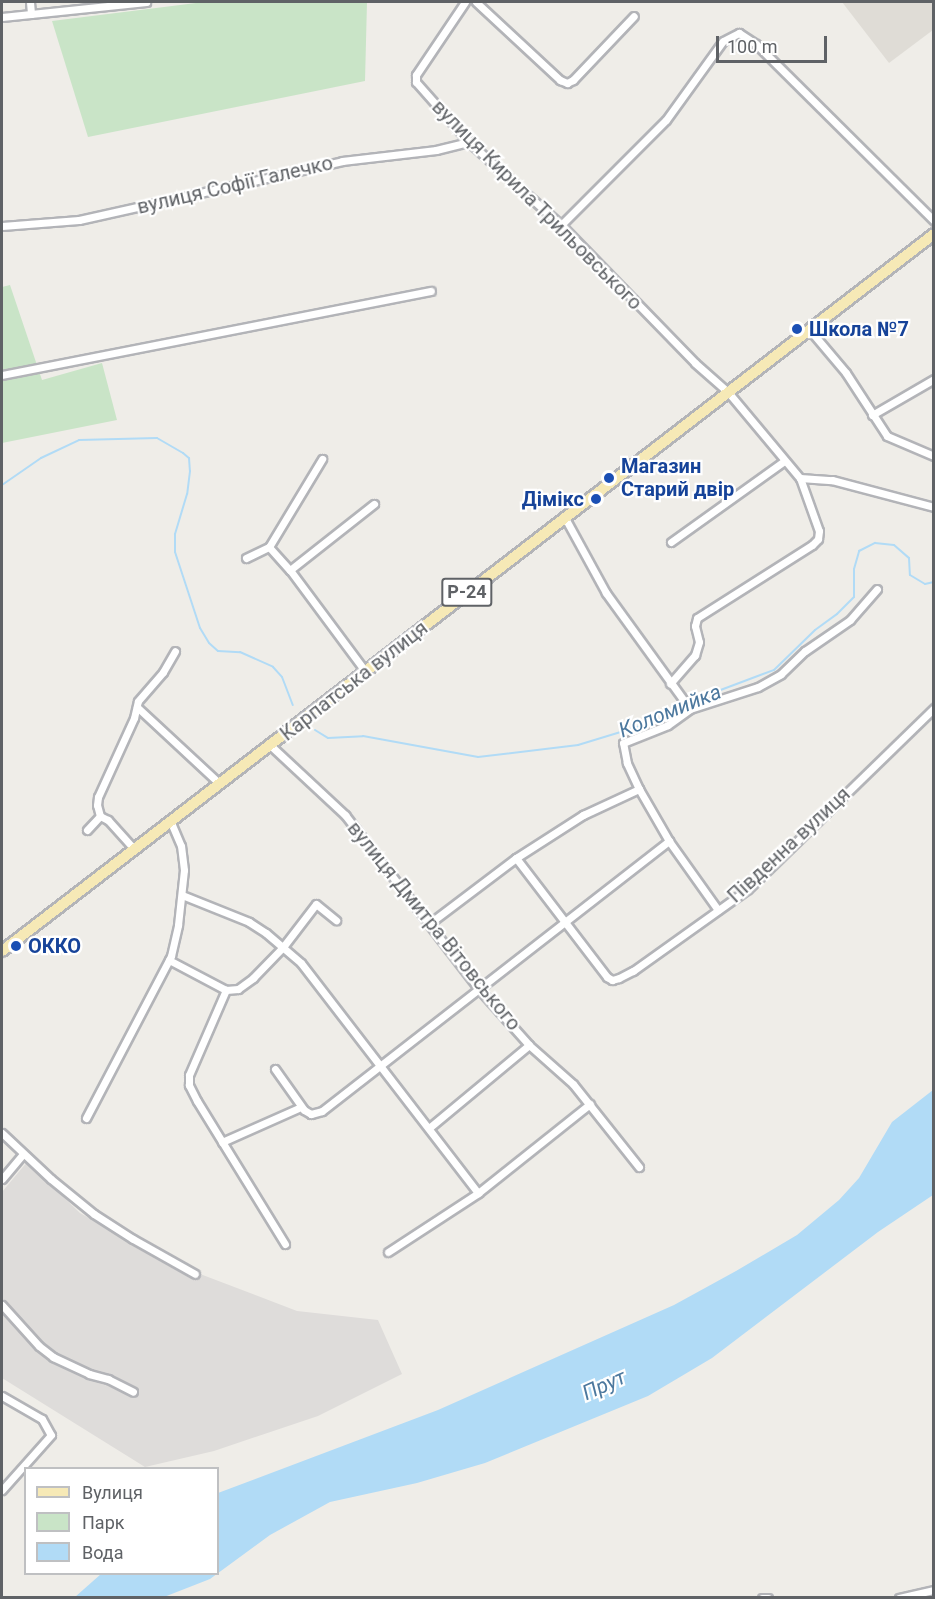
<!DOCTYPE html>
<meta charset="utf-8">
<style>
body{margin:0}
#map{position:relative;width:935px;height:1599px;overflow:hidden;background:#efede8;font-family:Roboto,sans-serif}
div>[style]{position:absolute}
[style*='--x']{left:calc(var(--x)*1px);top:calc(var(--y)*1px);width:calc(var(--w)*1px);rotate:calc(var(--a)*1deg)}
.industrial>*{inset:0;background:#dedcda}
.education>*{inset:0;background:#dfdcd6}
.green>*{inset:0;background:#c9e4c7}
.water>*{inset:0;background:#b1dbf6}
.stream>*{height:2px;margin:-1px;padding:0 1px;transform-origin:1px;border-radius:1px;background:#b1dbf6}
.roads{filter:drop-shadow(2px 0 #b3b4b8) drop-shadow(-2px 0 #b3b4b8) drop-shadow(0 2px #b3b4b8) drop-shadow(0 -2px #b3b4b8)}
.street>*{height:7px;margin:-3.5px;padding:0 3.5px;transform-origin:3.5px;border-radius:3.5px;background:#fff}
.primary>*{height:10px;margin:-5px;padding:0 5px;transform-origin:5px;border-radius:5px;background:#f6e9b6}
.dots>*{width:16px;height:16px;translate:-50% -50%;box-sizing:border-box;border:3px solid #fff;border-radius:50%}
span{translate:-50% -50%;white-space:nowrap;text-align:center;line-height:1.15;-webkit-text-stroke:4.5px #fff;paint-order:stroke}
.shield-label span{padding:2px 4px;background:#fff;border:2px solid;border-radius:4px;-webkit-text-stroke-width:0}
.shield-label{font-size:18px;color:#5f6266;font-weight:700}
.street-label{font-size:20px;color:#5f6266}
.transit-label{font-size:20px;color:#164399;font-weight:700}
.left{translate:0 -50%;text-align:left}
.right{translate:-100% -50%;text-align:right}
.water-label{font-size:21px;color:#4c789e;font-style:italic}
.frame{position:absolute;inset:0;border:3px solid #5f6266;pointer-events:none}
.legend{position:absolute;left:24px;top:1467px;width:195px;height:108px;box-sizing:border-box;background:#fff;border:2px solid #bfc0c2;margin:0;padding:8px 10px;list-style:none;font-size:18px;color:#5f6266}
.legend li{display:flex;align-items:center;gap:12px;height:30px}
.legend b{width:30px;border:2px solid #bfc0c2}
.scale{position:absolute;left:716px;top:36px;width:111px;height:27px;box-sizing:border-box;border:3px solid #5f6266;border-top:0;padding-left:8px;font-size:18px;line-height:21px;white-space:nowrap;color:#5f6266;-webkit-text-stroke:4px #fff;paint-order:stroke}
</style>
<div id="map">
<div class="industrial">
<i style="clip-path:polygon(27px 1162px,80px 1213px,166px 1261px,297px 1311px,378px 1320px,402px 1374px,318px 1416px,214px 1451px,145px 1467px,2px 1378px,2px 1192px)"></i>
</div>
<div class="education">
<i style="clip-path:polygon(842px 2px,933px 2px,933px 30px,889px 63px)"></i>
</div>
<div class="green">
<i style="clip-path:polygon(204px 2px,367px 2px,365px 81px,88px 137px,52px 21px)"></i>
<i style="clip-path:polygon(10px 285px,42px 380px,102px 363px,117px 420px,2px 443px,2px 287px)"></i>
</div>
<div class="water">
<i style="clip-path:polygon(933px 1090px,933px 1195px,878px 1232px,712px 1358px,648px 1396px,485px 1463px,417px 1483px,330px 1502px,270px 1535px,210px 1579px,164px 1597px,75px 1597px,101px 1574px,218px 1574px,218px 1493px,438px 1410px,674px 1305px,736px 1271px,797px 1235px,839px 1200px,859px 1178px,892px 1122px)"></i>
</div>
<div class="stream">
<i style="--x:2;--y:485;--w:47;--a:-34.7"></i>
<i style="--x:41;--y:458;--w:42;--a:-25.3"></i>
<i style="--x:79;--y:440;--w:78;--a:-1.5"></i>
<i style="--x:157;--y:438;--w:30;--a:30"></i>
<i style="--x:183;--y:453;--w:8;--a:40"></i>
<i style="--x:189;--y:458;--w:13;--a:86"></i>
<i style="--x:190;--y:471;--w:23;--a:97"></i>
<i style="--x:187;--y:494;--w:42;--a:106.7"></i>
<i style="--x:175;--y:534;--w:18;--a:90"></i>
<i style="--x:175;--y:552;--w:80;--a:71.8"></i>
<i style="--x:200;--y:628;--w:17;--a:59"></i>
<i style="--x:209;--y:643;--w:12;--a:42"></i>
<i style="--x:218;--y:651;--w:22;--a:3"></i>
<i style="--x:240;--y:652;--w:36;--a:24"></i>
<i style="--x:273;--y:667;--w:13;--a:48"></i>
<i style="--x:282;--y:677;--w:30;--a:69"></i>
<i style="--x:315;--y:730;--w:15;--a:32"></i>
<i style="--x:328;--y:738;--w:35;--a:-3"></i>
<i style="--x:363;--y:736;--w:117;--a:10.3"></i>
<i style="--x:478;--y:757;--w:101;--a:-6.8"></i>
<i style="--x:578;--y:745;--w:78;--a:-17"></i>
<i style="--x:653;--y:722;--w:28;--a:-21"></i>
<i style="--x:679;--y:712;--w:19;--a:-39"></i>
<i style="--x:694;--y:700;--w:85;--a:-20.6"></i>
<i style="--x:774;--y:670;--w:57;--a:-44.3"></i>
<i style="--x:815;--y:630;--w:27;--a:-36"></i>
<i style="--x:837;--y:614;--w:24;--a:-45"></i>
<i style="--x:854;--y:597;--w:28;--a:-90"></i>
<i style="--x:854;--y:569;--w:19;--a:-74"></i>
<i style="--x:859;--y:551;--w:18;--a:-27"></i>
<i style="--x:875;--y:543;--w:19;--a:6"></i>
<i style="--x:894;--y:545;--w:20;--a:41"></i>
<i style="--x:909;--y:558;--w:17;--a:87"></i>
<i style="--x:910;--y:575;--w:17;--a:31"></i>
<i style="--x:925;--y:584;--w:9;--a:-13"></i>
</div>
<div class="roads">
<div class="street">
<i style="--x:30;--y:2;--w:12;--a:85"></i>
<i style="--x:465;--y:2;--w:88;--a:123.9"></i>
<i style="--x:416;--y:75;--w:7;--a:90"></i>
<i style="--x:416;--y:82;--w:80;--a:48.5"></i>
<i style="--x:469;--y:142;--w:124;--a:42.1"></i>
<i style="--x:561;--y:225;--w:192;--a:45.8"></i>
<i style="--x:695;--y:363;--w:44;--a:41.3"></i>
<i style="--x:728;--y:392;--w:112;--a:50.1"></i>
<i style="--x:800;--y:478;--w:56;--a:70.3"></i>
<i style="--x:819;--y:531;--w:8;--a:97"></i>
<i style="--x:818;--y:539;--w:8;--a:135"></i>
<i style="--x:812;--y:545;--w:136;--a:147.6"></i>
<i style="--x:697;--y:618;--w:8;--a:104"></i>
<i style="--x:695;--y:626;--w:16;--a:76"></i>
<i style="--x:699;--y:642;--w:14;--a:107"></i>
<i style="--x:695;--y:655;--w:38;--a:131"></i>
<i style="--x:476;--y:2;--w:115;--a:42.9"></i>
<i style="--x:560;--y:80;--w:8;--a:23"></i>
<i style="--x:567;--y:83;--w:7;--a:-27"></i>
<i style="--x:573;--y:80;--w:88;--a:-46.4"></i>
<i style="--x:2;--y:17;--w:145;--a:-5.9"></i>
<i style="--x:561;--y:225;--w:148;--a:-45"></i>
<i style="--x:666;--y:120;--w:97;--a:-54.2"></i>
<i style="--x:723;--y:41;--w:18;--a:-27"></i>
<i style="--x:739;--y:33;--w:20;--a:33"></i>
<i style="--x:756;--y:44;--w:251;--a:44.8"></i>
<i style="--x:2;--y:226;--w:77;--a:-4.5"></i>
<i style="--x:79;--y:220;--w:270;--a:-12.6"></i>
<i style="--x:342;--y:161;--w:95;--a:-6.7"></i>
<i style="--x:436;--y:150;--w:34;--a:-14"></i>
<i style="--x:809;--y:329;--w:57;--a:49.9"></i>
<i style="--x:846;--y:373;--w:75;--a:56.9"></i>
<i style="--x:887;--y:436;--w:51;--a:23.1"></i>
<i style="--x:2;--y:375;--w:437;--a:-11.1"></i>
<i style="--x:872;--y:415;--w:72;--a:-30.1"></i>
<i style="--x:800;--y:478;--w:32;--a:4"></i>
<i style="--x:832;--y:480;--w:106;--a:14.8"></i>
<i style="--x:565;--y:518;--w:85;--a:61.3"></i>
<i style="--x:606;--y:593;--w:143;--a:54.1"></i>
<i style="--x:671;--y:542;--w:139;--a:-35.6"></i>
<i style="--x:269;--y:547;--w:31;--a:48"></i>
<i style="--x:290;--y:570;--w:126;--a:53.4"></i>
<i style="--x:246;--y:558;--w:25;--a:-26"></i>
<i style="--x:269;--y:547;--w:103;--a:-58.9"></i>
<i style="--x:290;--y:570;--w:107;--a:-38.2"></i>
<i style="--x:137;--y:707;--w:113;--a:42.9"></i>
<i style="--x:270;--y:745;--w:103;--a:43"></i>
<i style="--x:345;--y:815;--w:220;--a:52.4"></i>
<i style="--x:479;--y:989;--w:75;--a:48.2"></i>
<i style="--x:529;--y:1045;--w:59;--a:41.6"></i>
<i style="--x:573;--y:1084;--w:106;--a:51.5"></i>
<i style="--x:100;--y:816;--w:9;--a:27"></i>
<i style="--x:108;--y:820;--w:39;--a:48"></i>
<i style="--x:87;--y:830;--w:19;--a:-47"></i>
<i style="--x:100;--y:816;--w:11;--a:-105"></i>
<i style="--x:97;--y:805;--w:8;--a:-83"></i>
<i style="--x:98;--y:797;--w:87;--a:-65.5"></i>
<i style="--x:134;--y:718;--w:17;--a:-77"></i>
<i style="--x:138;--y:701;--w:38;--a:-49"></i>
<i style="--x:163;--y:672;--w:24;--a:-60"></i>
<i style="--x:516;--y:858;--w:150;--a:52.6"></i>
<i style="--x:607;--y:977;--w:6;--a:31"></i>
<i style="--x:612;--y:980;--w:7;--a:-16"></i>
<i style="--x:619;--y:978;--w:16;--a:-27"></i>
<i style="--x:633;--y:971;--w:141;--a:-35.5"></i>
<i style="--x:748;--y:889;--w:260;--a:-44.2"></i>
<i style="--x:182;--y:895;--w:72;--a:21.9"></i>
<i style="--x:249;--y:922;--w:20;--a:33"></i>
<i style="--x:266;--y:933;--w:46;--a:40.6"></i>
<i style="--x:301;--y:963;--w:290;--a:52.4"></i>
<i style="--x:718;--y:910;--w:85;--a:-125.4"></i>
<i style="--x:669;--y:841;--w:60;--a:-120"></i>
<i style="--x:639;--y:789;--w:29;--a:-115"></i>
<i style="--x:627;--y:763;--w:20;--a:-101"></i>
<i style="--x:623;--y:743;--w:48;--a:-21.8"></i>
<i style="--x:668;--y:725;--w:27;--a:-36"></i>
<i style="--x:690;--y:709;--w:71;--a:-17.9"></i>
<i style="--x:758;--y:687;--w:26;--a:-29"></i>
<i style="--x:781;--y:674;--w:33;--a:-44"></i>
<i style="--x:805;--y:651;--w:55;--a:-34.6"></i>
<i style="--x:850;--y:620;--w:41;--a:-48.9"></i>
<i style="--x:430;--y:923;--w:108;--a:-37.1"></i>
<i style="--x:516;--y:858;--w:80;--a:-32.7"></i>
<i style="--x:583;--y:815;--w:62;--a:-24.9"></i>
<i style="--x:169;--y:960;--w:64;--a:27.8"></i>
<i style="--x:275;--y:1069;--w:50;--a:54.7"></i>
<i style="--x:304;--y:1110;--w:8;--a:30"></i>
<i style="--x:311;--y:1114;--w:11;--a:-15"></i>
<i style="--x:322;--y:1111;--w:440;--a:-37.9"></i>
<i style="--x:86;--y:1118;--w:183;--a:-62.3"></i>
<i style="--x:171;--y:956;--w:32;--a:-77"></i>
<i style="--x:178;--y:925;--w:55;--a:-83.8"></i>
<i style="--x:184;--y:870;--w:24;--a:-97"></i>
<i style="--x:181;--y:846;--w:26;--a:-113"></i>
<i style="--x:429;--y:1128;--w:130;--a:-39.7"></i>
<i style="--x:2;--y:1133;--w:67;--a:43.2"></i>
<i style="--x:51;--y:1179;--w:55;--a:39.1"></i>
<i style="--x:94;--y:1214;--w:46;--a:32.7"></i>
<i style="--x:133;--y:1239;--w:71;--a:29.4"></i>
<i style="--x:222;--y:1142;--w:86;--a:-23.9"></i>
<i style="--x:2;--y:1179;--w:33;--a:-50"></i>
<i style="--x:285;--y:1244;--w:168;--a:-121.6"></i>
<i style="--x:197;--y:1101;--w:18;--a:-117"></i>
<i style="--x:189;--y:1085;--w:10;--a:-90"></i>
<i style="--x:189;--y:1075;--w:93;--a:-66.5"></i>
<i style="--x:226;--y:990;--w:12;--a:-5"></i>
<i style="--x:238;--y:989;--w:19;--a:-36"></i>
<i style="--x:253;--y:978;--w:43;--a:-45.9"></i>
<i style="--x:283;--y:947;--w:54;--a:-52.5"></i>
<i style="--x:316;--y:904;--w:26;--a:39"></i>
<i style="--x:388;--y:1252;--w:108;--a:-33.2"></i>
<i style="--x:478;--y:1193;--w:143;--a:-38.5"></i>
<i style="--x:2;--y:1305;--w:55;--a:47.9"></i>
<i style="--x:39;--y:1346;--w:18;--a:38"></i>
<i style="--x:53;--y:1357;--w:40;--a:25"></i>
<i style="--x:89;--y:1374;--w:20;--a:15"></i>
<i style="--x:108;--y:1379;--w:28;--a:27"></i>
<i style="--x:2;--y:1396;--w:46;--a:29.9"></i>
<i style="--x:42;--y:1419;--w:18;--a:61"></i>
<i style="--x:51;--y:1435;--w:74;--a:131.7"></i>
<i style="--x:762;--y:1598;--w:6;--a:0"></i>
<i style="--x:899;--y:1598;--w:36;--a:-13"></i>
</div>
<div class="primary">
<i style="--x:2;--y:951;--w:1176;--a:-37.57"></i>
</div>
</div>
<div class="dots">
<i style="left:797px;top:329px;background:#1a4fb4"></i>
<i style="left:609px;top:478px;background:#1a4fb4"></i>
<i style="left:596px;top:499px;background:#1a4fb4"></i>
<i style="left:16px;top:946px;background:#1a4fb4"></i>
</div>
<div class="shield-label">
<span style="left:467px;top:592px">Р-24</span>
</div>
<div class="street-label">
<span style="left:235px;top:185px;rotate:-13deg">вулиця Софії Галечко</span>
<span style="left:537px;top:205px;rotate:45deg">вулиця Кирила Трильовського</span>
<span style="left:354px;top:681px;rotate:-38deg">Карпатська вулиця</span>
<span style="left:789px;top:845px;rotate:-43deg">Південна вулиця</span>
<span style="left:434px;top:926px;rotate:51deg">вулиця Дмитра Вітовського</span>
</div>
<div class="transit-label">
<span class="left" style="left:809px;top:329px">Школа №7</span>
<span class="left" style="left:621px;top:478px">Магазин<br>Старий двір</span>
<span class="right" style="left:584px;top:499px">Дімікс</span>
<span class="left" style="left:28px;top:946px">ОККО</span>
</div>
<div class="water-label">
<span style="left:670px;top:711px;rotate:-22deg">Коломийка</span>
<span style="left:604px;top:1385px;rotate:-24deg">Прут</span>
</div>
<div class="frame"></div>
<ul class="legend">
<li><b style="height:8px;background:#f6e9b6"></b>Вулиця</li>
<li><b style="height:16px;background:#c9e4c7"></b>Парк</li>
<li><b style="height:16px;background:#b1dbf6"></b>Вода</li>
</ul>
<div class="scale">100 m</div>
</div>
